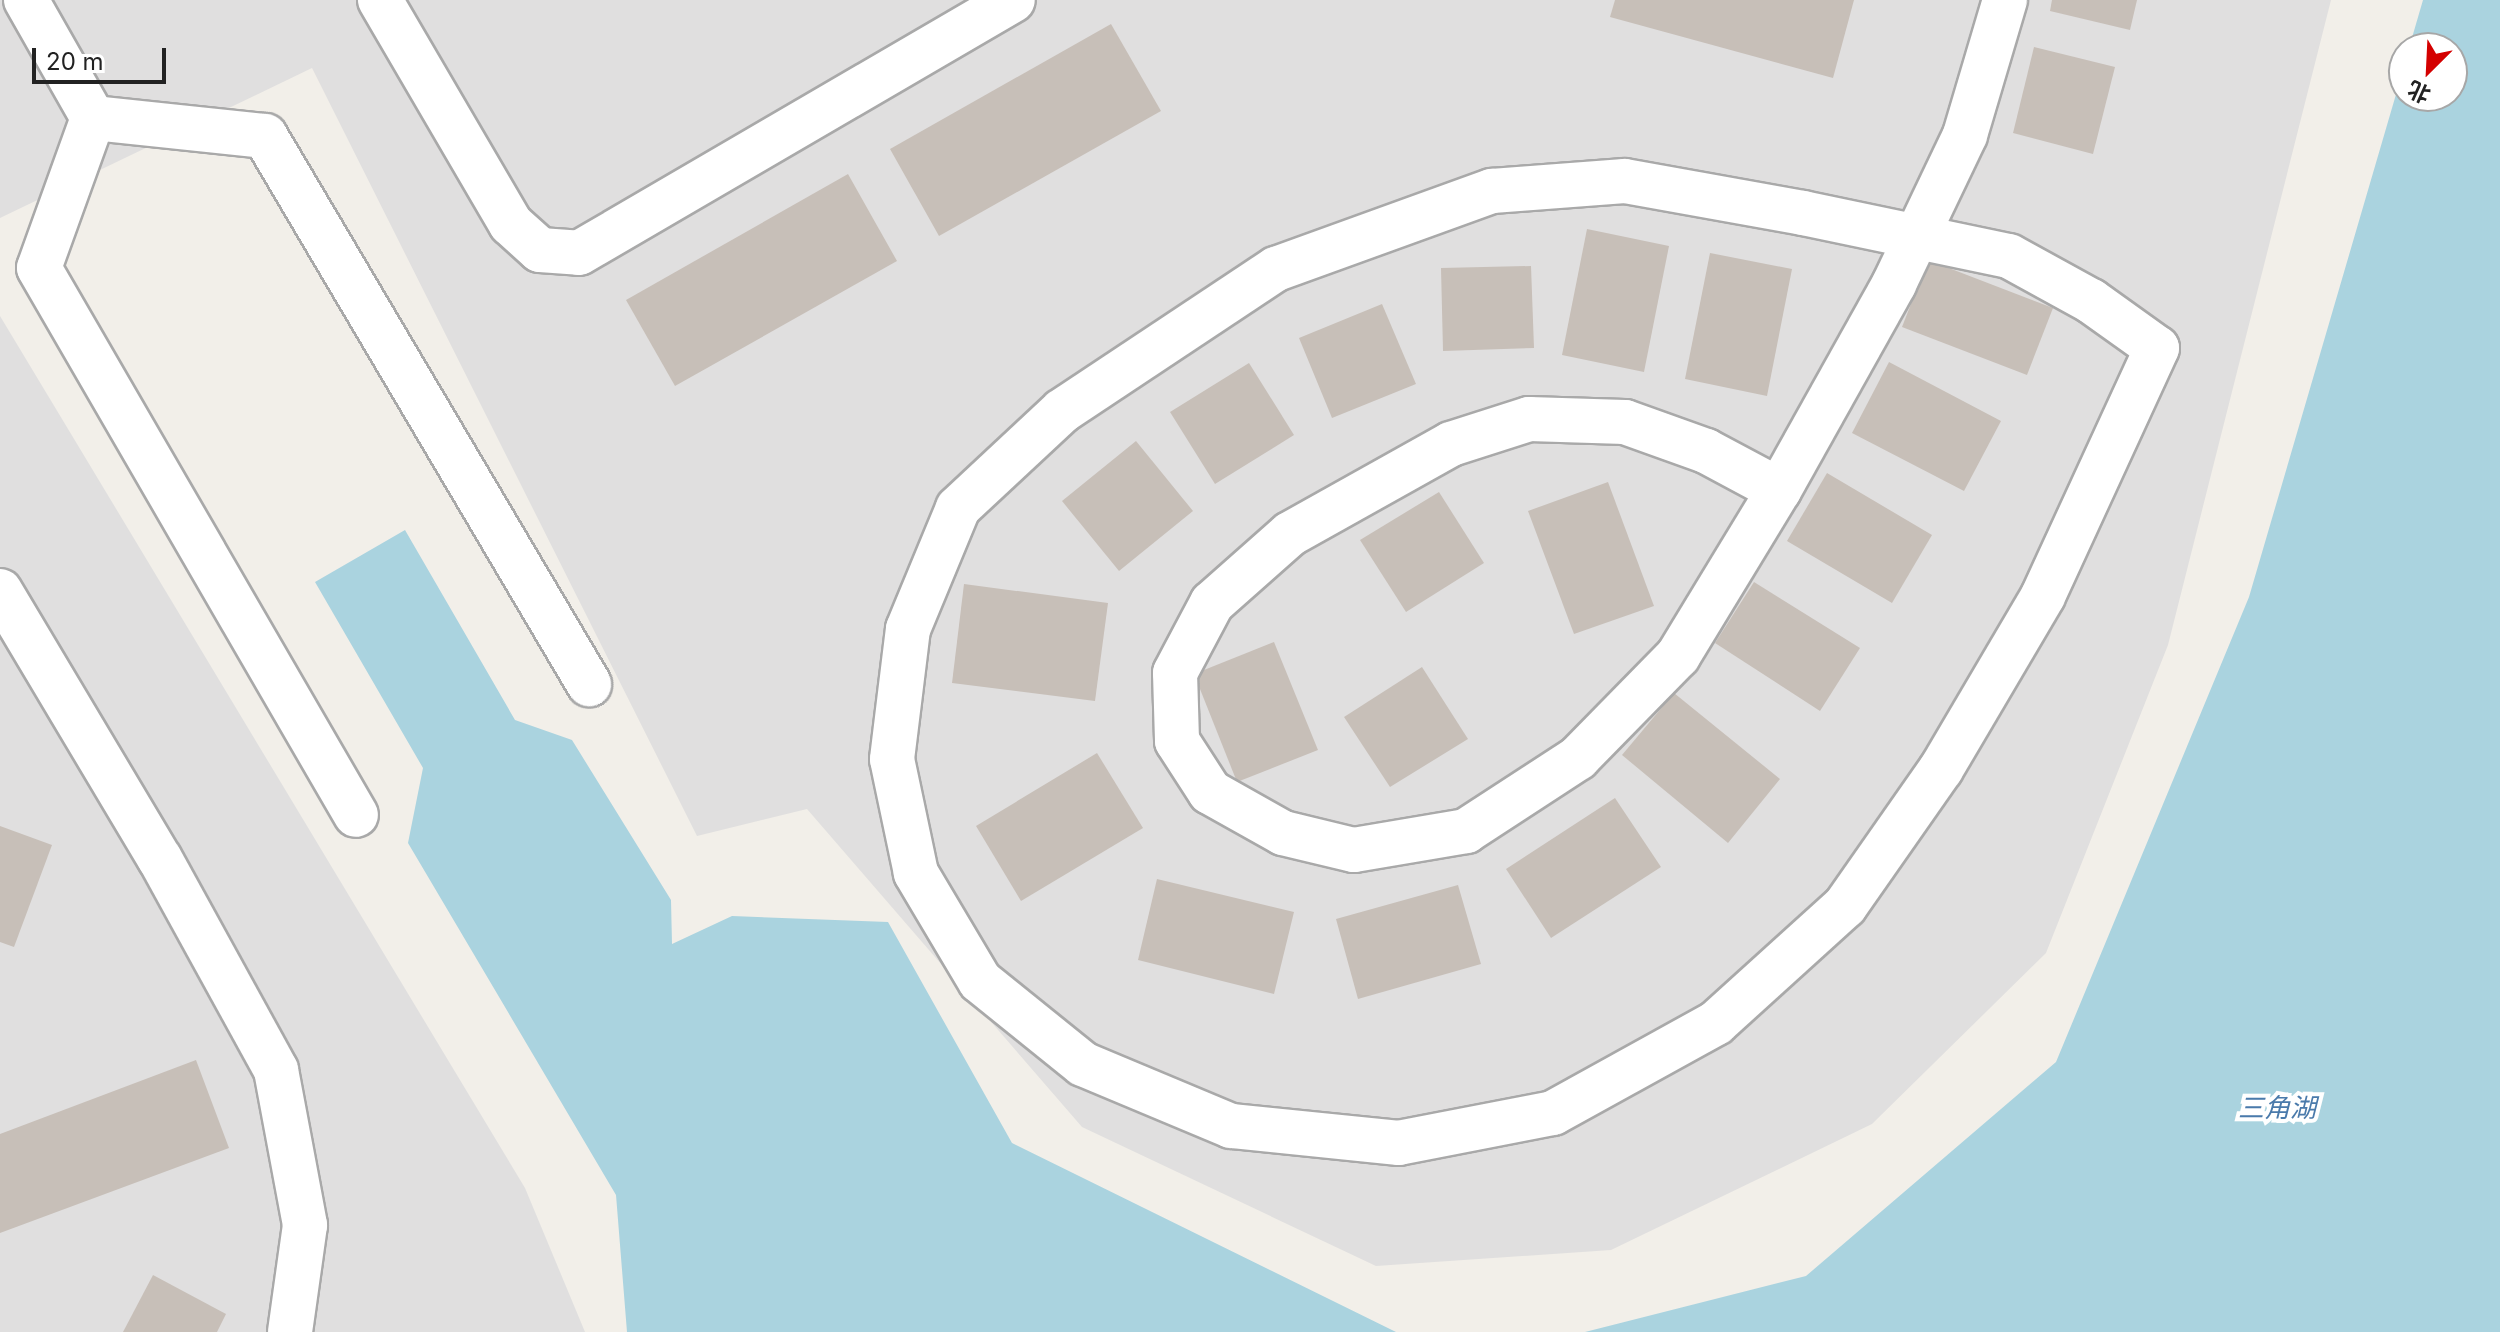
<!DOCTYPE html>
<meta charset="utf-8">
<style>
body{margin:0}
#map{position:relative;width:2500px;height:1332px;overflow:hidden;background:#f2efe9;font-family:Inter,"Noto Sans SC",sans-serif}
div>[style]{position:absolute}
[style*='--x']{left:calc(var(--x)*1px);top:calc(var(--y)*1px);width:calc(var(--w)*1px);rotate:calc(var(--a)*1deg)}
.residential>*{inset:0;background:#e0dfdf}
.water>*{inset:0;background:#aad3df}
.building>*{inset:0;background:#c7bfb8}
.roads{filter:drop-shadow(2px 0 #a9a9a9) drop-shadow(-2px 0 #a9a9a9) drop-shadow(0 2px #a9a9a9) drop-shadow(0 -2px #a9a9a9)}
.minor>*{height:44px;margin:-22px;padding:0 22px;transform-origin:22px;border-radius:22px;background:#fff}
span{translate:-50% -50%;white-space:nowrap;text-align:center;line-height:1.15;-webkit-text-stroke:8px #fff;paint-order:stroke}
.water-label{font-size:26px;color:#4a7aab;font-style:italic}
.north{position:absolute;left:2388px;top:32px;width:80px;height:80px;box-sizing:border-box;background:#fff;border:2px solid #a7a7a7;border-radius:50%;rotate:204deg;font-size:22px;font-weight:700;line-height:32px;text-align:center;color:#222}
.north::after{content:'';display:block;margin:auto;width:28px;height:36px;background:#d40000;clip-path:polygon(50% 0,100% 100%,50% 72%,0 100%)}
.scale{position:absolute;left:32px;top:48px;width:134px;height:36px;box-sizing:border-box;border:4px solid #222;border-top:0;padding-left:10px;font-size:24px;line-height:28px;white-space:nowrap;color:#222;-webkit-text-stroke:6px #fff;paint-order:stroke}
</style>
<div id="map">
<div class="residential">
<i style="clip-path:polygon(0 0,2331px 0,2168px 645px,2046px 953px,1872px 1124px,1611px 1250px,1376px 1266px,1082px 1127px,807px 809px,697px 836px,312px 68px,0 218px)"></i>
<i style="clip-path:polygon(0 316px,525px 1188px,585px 1332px,0 1332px)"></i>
</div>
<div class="water">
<i style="clip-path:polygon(2423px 0,2500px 0,2500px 1332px,1585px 1332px,1806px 1276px,2056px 1062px,2249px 597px,2404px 67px,2404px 96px,2452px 96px,2452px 48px,2409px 48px)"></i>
<i style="clip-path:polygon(405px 530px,515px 720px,572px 740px,671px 900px,672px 944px,732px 916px,888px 922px,1012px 1143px,1396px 1332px,627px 1332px,616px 1195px,408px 843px,423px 768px,315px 582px)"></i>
</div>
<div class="building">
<i style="clip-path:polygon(1615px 0,1854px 0,1833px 78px,1610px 17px)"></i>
<i style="clip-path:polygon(2052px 0,2137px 0,2130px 30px,2050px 11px)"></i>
<i style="clip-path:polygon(1111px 24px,1161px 111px,939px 236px,890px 149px)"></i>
<i style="clip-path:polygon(2034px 47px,2115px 67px,2093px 154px,2013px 133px)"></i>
<i style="clip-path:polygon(848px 174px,897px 261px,675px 386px,626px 300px)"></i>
<i style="clip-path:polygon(1587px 229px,1669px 246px,1644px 372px,1562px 355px)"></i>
<i style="clip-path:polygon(1710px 253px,1792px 269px,1767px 396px,1685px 379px)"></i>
<i style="clip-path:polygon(1928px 260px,2053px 308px,2027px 375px,1902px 327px)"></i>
<i style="clip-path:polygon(1531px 266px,1534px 348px,1443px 351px,1441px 268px)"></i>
<i style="clip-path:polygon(1382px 304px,1416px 384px,1332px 418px,1299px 338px)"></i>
<i style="clip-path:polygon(1889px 362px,2001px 421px,1964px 491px,1852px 433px)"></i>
<i style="clip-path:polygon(1249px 363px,1294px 435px,1215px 484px,1170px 412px)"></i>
<i style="clip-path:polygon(1136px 441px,1193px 511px,1119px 571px,1062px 501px)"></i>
<i style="clip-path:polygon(1827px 473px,1932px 535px,1892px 603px,1787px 541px)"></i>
<i style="clip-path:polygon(1608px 482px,1654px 606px,1574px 634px,1528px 511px)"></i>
<i style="clip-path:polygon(1439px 492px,1484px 563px,1406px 612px,1360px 540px)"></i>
<i style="clip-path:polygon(1754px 582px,1860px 648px,1820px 711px,1715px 643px)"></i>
<i style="clip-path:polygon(964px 584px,1108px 603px,1095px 701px,952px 683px)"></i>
<i style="clip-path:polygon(1274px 642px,1318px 750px,1237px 782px,1194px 674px)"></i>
<i style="clip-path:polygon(1422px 667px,1468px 739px,1390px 787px,1344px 717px)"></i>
<i style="clip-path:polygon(1674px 693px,1780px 779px,1728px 843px,1622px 755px)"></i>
<i style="clip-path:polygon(1097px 753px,1143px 828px,1021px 901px,976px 826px)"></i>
<i style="clip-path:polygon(1615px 798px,1661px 867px,1551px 938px,1506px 869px)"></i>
<i style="clip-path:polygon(0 826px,52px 845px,14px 947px,0 942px)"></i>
<i style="clip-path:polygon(1157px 879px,1294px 912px,1274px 994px,1138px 960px)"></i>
<i style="clip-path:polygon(1458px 885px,1481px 964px,1358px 999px,1336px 919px)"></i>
<i style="clip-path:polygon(196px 1060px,229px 1148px,0 1233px,0 1134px)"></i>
<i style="clip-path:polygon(153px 1275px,226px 1314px,217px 1332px,123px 1332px)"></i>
</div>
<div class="roads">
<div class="minor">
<i style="--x:26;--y:0;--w:136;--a:60.4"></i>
<i style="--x:93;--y:118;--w:159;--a:109.8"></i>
<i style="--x:39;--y:268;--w:632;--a:59.91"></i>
<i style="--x:380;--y:0;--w:259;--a:59.7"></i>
<i style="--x:511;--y:224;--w:39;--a:42"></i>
<i style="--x:540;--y:250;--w:39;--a:4"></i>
<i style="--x:579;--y:253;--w:502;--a:-30.24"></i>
<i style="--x:93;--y:118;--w:173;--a:6"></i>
<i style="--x:265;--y:136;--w:637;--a:59.41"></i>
<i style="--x:1625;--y:181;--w:181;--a:10.2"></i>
<i style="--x:1803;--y:213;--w:210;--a:11.8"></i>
<i style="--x:2009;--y:256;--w:94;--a:28.8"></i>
<i style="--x:2091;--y:301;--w:81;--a:35.5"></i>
<i style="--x:2157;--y:348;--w:273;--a:114.7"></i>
<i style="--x:2043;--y:596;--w:201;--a:120.5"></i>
<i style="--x:1941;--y:769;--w:167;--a:125"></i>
<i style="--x:1845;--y:906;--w:174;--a:137.8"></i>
<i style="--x:1716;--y:1023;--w:186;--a:151.1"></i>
<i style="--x:1553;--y:1113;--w:157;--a:169"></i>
<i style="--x:1399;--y:1143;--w:169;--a:-174.2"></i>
<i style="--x:1231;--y:1126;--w:160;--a:-157.3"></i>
<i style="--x:1083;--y:1064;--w:132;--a:-141.1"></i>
<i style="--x:980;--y:981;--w:126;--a:-120.7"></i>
<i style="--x:916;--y:873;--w:116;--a:-101.9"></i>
<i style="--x:892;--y:759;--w:131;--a:-83"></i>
<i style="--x:908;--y:629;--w:131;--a:-67.5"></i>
<i style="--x:958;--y:508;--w:142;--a:-43"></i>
<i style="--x:1062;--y:411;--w:257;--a:-33.6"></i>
<i style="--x:1276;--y:269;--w:230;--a:-19.9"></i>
<i style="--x:1492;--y:191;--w:133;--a:-4.3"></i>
<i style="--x:1779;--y:490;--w:83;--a:-151.9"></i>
<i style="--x:1706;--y:451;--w:86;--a:-160.3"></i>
<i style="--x:1625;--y:422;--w:96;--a:-178.2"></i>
<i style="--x:1529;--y:419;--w:82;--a:162.2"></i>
<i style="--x:1451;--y:444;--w:184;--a:150.8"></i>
<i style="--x:1290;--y:534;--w:104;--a:138.5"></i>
<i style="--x:1212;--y:603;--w:79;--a:117.9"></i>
<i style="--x:1175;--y:673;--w:68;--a:88.3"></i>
<i style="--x:1177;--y:741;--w:61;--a:57.1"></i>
<i style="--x:1210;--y:792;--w:84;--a:29.3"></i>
<i style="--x:1283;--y:833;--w:73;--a:13.5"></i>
<i style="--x:1354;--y:850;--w:114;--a:-9.6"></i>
<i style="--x:1466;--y:831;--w:134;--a:-33.1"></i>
<i style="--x:1578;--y:758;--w:143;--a:-45.6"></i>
<i style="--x:1678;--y:656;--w:194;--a:-58.7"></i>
<i style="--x:1779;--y:490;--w:236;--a:-60.8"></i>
<i style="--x:1894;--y:284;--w:165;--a:-64.5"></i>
<i style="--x:1965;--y:135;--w:141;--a:-73.5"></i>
<i style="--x:0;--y:591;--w:312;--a:59.2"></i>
<i style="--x:160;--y:859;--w:241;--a:61.2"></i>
<i style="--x:276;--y:1070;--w:158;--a:79.4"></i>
<i style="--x:305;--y:1225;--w:108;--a:98"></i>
</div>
</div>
<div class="water-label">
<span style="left:2277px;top:1108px">三角湖</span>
</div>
<div class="north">北</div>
<div class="scale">20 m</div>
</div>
